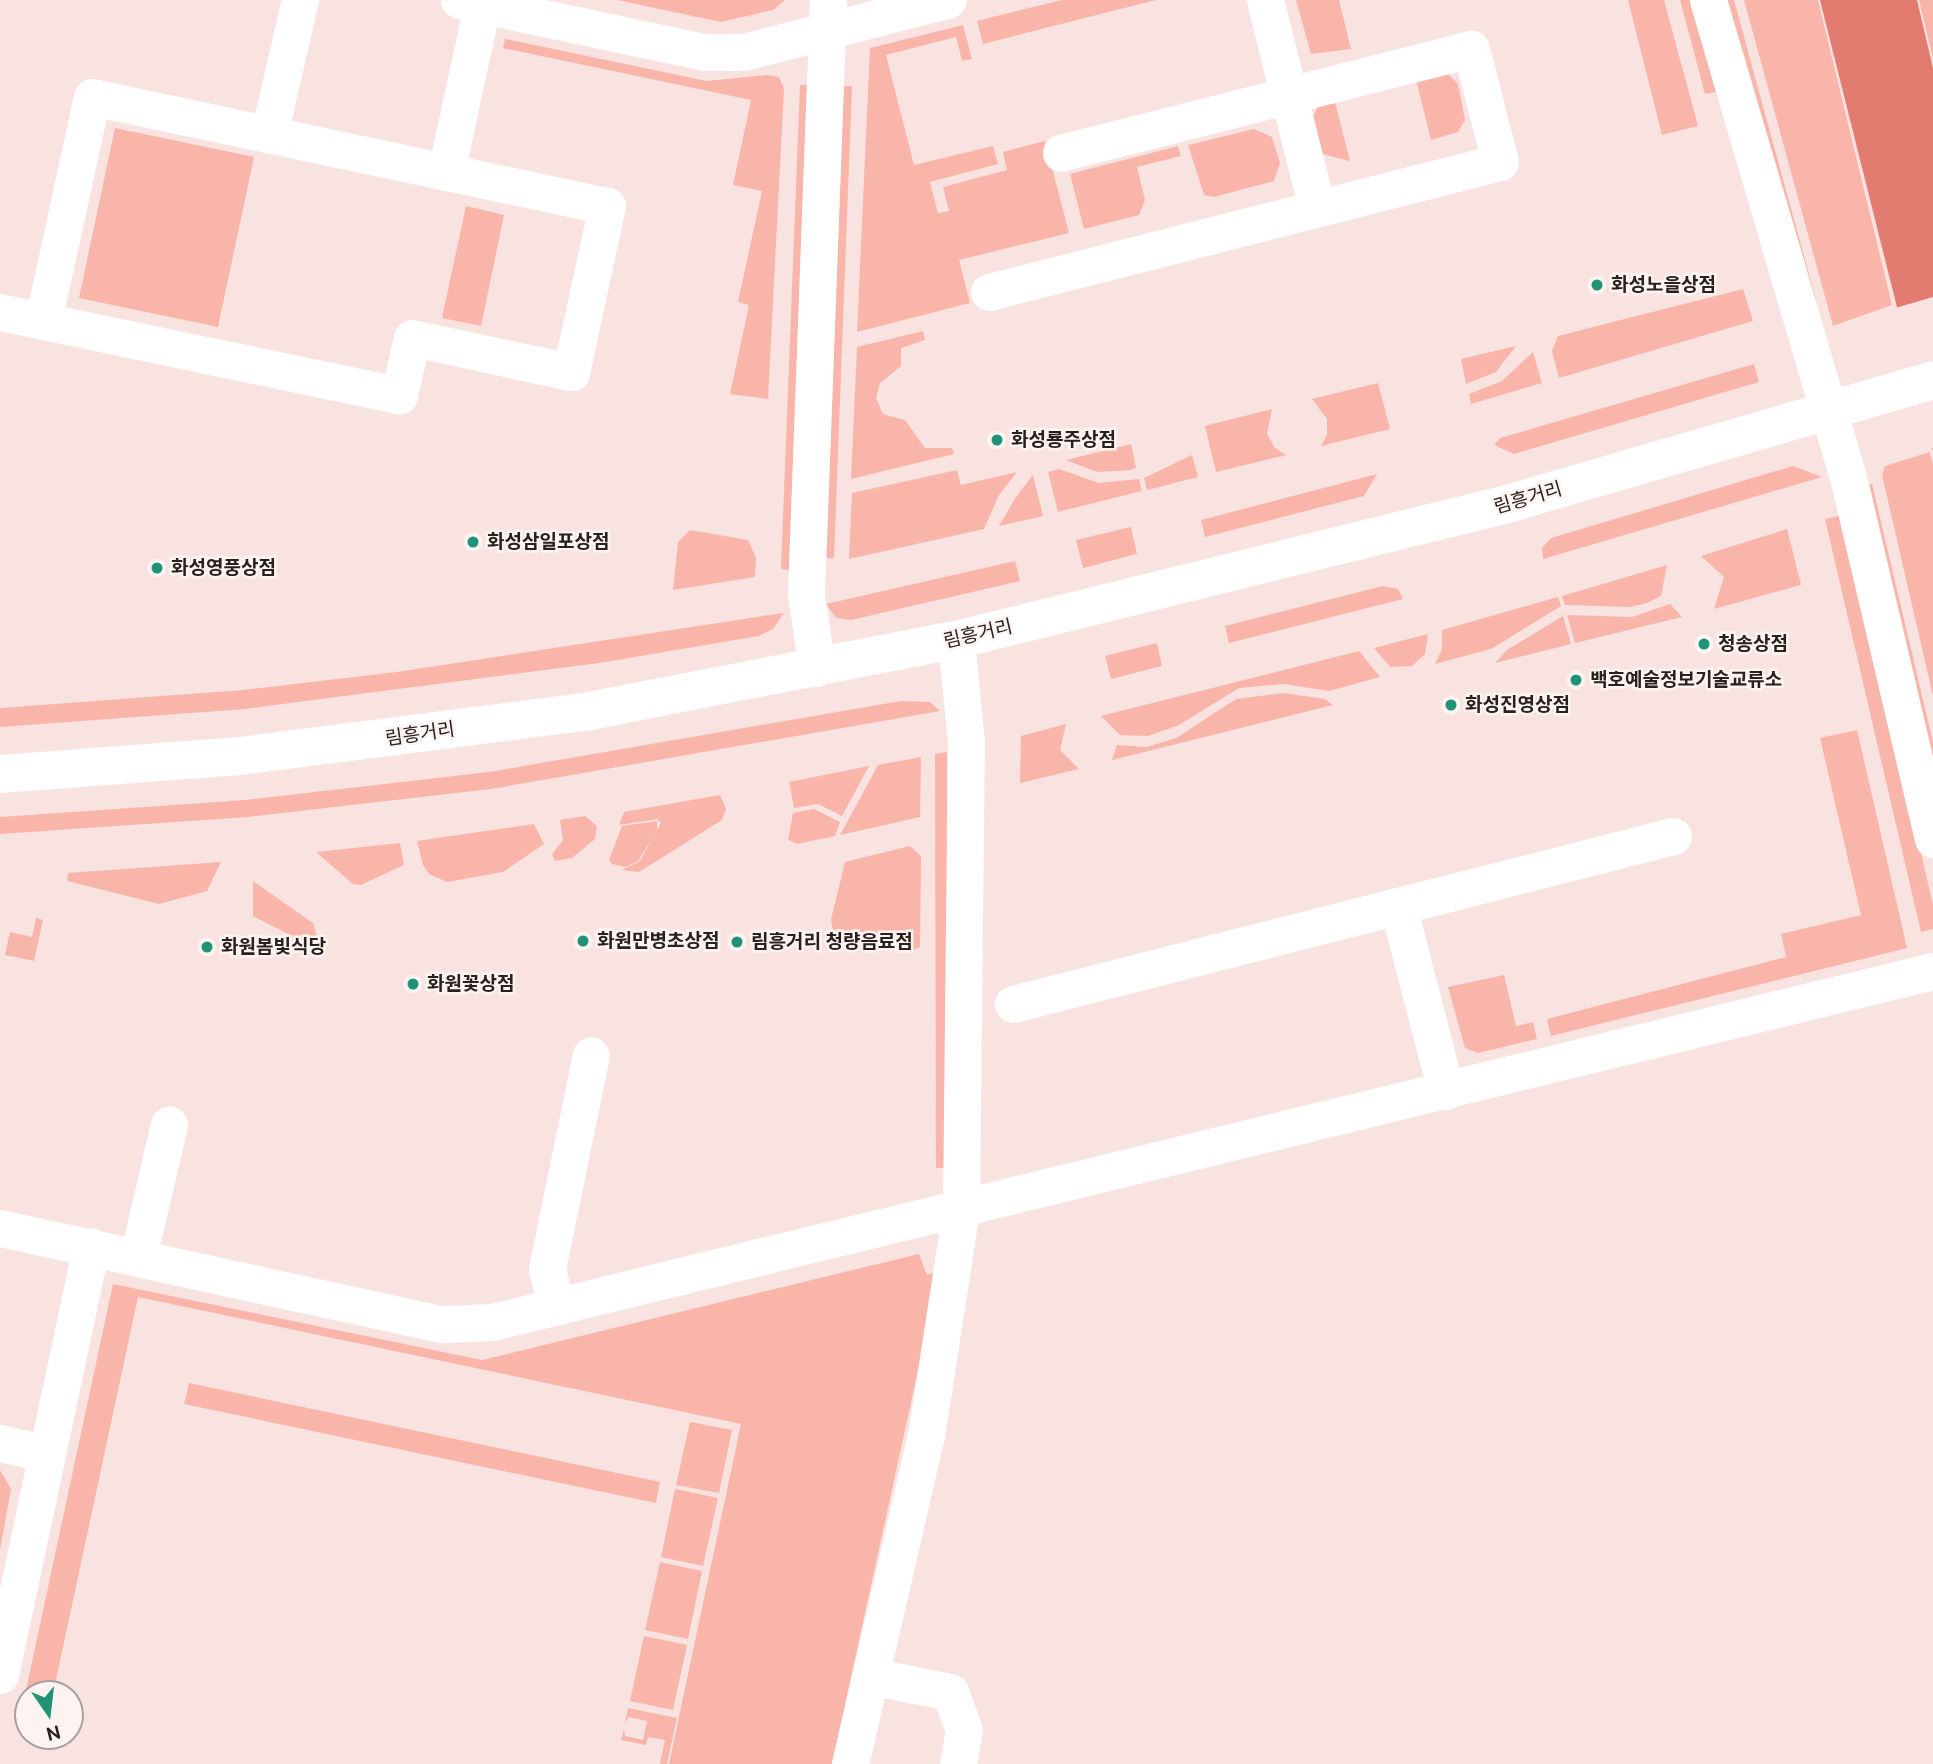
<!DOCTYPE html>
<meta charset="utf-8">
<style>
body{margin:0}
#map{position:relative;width:1933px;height:1764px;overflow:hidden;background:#f9e3e0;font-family:Ubuntu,"Noto Sans KR",sans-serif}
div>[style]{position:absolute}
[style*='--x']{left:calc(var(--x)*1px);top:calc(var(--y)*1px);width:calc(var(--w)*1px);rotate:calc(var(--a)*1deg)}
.green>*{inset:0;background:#fab5ab}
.water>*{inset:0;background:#e27c70}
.pier>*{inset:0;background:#f9e3e0}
.minor>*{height:37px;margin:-18.5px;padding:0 18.5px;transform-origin:18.5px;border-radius:18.5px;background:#fff}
.major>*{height:38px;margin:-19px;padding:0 19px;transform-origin:19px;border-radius:19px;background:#fff}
.dots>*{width:19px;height:19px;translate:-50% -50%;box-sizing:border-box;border:4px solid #fdf4f2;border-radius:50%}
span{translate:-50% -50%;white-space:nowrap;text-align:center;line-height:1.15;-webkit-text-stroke:5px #fdf4f2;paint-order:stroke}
.poi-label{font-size:19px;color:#292120;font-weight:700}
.left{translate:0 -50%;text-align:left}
.street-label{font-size:19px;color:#292120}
.north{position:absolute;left:14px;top:1680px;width:70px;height:70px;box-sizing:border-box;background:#fdf4f2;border:2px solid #a8a09e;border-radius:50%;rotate:166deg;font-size:19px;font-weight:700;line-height:28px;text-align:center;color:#292120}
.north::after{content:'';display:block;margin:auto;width:24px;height:32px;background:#209377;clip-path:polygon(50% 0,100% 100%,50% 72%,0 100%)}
</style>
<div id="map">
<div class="green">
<i style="clip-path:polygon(617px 0,785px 0,773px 10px,721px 22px)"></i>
<i style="clip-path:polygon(1062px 0,1156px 0,983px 44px,977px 21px)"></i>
<i style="clip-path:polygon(1296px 0,1339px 0,1351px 49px,1311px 54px)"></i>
<i style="clip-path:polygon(1628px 0,1664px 0,1698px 126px,1662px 135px)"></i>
<i style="clip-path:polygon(1680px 0,1691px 0,1716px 92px,1705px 94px)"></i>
<i style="clip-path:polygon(1727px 0,1734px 0,1816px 300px,1810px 302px)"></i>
<i style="clip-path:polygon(1744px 0,1818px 0,1892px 305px,1833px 326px)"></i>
<i style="clip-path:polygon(1919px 0,1933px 0,1933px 59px)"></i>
<i style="clip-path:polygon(963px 25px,972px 59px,962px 61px,956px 37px,886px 55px,914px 165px,993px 146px,998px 164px,930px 182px,938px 213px,949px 211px,943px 187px,1007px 170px,1003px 152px,1045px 141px,1069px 233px,959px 260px,970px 303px,857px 332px,870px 48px)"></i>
<i style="clip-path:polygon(505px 39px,707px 81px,767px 75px,779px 77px,784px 88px,768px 399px,730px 394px,749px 305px,738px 302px,762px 191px,733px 185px,751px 100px,503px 48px)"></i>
<i style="clip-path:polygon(1445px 71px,1458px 84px,1465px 120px,1458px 132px,1431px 140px,1415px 76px)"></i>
<i style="clip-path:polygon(800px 85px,807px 85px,789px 570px,781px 569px)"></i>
<i style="clip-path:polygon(844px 86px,852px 86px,834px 558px,826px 558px)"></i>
<i style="clip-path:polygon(1334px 98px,1350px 161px,1322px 154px,1313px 117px,1318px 106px)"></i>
<i style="clip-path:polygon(115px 128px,254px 157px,218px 327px,79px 298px)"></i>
<i style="clip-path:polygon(1254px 129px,1272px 137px,1280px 163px,1274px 181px,1214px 197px,1204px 195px,1188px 145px)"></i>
<i style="clip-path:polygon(1178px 146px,1181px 156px,1137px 167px,1145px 200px,1139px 215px,1084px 229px,1070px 174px)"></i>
<i style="clip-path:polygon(466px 206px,504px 215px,481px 326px,442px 318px)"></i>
<i style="clip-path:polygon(1743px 289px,1753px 321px,1559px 378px,1552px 351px,1558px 336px)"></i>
<i style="clip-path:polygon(923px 331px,925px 340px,901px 348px,901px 366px,880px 383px,876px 398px,883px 414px,905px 420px,925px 448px,952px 448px,954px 454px,851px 479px,857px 347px)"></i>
<i style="clip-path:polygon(1516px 346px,1496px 372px,1466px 384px,1461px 359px)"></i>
<i style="clip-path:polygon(1533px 352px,1542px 383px,1471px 404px,1469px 394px,1502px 381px)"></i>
<i style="clip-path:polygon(1754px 364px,1759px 382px,1514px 454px,1494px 445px,1500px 438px)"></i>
<i style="clip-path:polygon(1378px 383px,1390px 429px,1321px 446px,1327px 435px,1327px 419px,1312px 399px)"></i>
<i style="clip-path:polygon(1272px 409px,1267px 434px,1275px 448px,1286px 455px,1216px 472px,1205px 426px)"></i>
<i style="clip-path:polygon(1131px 444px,1136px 468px,1130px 470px,1097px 472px,1066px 460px)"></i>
<i style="clip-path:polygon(1930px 452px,1933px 465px,1933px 696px,1882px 475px,1885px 466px)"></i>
<i style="clip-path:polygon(1192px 455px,1198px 477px,1147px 490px,1144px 478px)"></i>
<i style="clip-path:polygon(1793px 466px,1822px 477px,1543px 559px,1542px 548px,1551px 538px)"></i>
<i style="clip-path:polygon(1059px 469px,1099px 483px,1139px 479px,1142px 491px,1058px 512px,1048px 472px)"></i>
<i style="clip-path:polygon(957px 470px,961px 485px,1017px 472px,999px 495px,984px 529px,849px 559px,852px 493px)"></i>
<i style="clip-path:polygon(1377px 474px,1364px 496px,1205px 537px,1201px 520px)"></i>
<i style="clip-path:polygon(1033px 475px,1043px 516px,999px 526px,1016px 497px)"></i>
<i style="clip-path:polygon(1872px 484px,1933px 742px,1933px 771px,1865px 486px)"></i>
<i style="clip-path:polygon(1843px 515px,1933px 905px,1933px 929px,1921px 932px,1825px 519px)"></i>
<i style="clip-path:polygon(1131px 527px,1137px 554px,1083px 568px,1076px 540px)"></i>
<i style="clip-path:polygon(1787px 529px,1801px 585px,1714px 609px,1724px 577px,1701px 556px)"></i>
<i style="clip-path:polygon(690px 530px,748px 540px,756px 558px,755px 577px,673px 590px,678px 542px)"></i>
<i style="clip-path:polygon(1015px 561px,1020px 581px,851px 620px,836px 618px,826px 604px)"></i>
<i style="clip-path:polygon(1667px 565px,1661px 596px,1647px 603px,1630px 607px,1565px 605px,1562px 596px)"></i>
<i style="clip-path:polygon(1383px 586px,1398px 589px,1403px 599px,1229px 643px,1225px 626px)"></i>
<i style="clip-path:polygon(1558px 597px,1561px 606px,1491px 649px,1435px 664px,1442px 649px,1442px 630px)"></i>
<i style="clip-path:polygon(1670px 604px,1682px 617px,1575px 643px,1567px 615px,1632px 617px)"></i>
<i style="clip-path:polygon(784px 613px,773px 629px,759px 636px,599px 663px,245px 709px,0 727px,0 708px,243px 690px,397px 672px)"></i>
<i style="clip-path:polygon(1563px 616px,1571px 644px,1495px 663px,1507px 650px)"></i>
<i style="clip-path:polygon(1428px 634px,1425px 654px,1412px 666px,1390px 667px,1374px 648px)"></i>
<i style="clip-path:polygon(1157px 643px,1162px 666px,1111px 679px,1105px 656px)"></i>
<i style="clip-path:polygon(1359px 651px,1380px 677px,1329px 691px,1284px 684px,1239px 688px,1179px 725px,1148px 736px,1120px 735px,1101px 716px)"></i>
<i style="clip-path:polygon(1283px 693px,1325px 699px,1333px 705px,1112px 760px,1117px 745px,1147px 747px,1176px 738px,1236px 699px)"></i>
<i style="clip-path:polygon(901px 701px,930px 702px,940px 711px,491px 789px,248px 817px,0 834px,0 817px,246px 800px,489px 772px)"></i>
<i style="clip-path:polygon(1066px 724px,1060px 750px,1079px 769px,1020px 783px,1021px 736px)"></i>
<i style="clip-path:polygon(1857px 730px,1907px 948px,1551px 1036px,1547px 1019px,1786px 957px,1781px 934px,1861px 915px,1820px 738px)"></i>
<i style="clip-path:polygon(947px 752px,948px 1168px,936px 1168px,935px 754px)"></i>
<i style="clip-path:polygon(921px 757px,920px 817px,840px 835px,878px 765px)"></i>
<i style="clip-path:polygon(869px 766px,842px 816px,818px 804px,794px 808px,789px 782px)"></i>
<i style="clip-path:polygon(720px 795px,726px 809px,722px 820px,639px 872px,622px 870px,640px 861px,661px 823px,657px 819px,619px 825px,624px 812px)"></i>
<i style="clip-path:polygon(814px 809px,840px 822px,835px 836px,797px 844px,788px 840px,793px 813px)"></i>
<i style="clip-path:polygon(585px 816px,597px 826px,595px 839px,572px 858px,555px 861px,552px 854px,563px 840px,560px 820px)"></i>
<i style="clip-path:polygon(657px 821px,657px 831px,638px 861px,626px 867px,612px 864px,609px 860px,622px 826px)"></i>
<i style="clip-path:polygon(534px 824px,544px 844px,503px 872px,447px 882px,429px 874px,423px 865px,417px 841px)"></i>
<i style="clip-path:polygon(400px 843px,404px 865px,361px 885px,353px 884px,316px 852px)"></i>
<i style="clip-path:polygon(910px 846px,921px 856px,920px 947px,913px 950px,833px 932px,831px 919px,845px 862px)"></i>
<i style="clip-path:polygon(221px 862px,207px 891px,159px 904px,67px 881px,68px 873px)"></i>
<i style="clip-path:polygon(253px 881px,313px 923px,317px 937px,313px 947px,253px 916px)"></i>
<i style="clip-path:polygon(36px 918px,43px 920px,34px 961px,5px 955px,10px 932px,32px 937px)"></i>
<i style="clip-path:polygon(1504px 975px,1516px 1026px,1533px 1022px,1537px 1039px,1478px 1053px,1465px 1048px,1448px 987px)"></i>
<i style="clip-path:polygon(919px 1254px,927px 1275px,940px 1270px,832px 1764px,669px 1764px,741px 1424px,138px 1297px,53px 1694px,28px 1694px,28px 1705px,23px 1704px,113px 1284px,482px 1360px)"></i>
<i style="clip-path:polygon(189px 1383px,660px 1482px,656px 1503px,184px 1404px)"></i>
<i style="clip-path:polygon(690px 1422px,732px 1430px,719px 1493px,676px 1485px)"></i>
<i style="clip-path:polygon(0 1470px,11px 1489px,0 1550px)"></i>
<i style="clip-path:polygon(675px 1489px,718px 1498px,703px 1566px,661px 1557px)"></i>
<i style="clip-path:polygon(660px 1562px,702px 1571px,688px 1639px,645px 1630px)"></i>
<i style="clip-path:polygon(644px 1636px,687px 1645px,673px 1710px,630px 1701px)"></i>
<i style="clip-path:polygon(628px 1708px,677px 1718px,667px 1764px,660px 1764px,665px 1740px,648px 1737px,646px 1745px,621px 1740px,624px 1729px,625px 1736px,643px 1740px,647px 1721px,629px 1717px,625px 1723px)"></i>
</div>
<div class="water">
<i style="clip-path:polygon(1820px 0,1917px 0,1933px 68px,1933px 451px)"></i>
</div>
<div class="pier">
<i style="clip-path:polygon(1933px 297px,1933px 448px,1929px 449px,1892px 309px)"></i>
</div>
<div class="minor">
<i style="--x:459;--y:0;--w:249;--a:12"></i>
<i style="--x:703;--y:52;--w:40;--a:0"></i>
<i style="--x:743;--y:52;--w:211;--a:-14.3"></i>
<i style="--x:1265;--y:0;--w:214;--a:76"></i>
<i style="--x:1708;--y:0;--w:501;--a:73.66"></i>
<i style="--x:1849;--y:481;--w:368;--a:76.8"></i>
<i style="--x:269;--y:134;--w:138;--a:-77"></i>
<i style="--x:446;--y:172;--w:171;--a:-77.8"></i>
<i style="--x:989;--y:292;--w:527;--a:-14.27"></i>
<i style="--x:1500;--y:162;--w:117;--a:-104.4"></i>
<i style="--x:1471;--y:49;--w:423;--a:165.8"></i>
<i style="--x:0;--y:312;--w:408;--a:11.8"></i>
<i style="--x:399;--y:395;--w:58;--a:-77.2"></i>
<i style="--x:412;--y:338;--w:163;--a:12.1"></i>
<i style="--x:571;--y:372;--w:170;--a:-77.8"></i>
<i style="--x:607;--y:206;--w:526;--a:-168.05"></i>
<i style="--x:92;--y:97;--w:229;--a:102.3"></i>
<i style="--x:817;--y:668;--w:74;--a:-98.6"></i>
<i style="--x:806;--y:595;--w:595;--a:-87.88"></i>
<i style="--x:1398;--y:906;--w:191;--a:75.5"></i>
<i style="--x:1013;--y:1004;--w:681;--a:-14.28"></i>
<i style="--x:0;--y:1228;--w:452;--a:12.3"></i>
<i style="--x:442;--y:1324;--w:50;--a:-2.3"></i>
<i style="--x:492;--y:1322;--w:1483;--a:-13.69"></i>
<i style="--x:138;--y:1257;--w:136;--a:-76.8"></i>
<i style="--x:556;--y:1307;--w:39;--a:-103"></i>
<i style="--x:547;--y:1269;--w:218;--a:-78.4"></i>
<i style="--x:0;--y:1443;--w:45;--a:12.8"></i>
<i style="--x:0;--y:1675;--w:438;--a:-78"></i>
<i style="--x:870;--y:1676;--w:82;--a:11.3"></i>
<i style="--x:950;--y:1692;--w:40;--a:69.8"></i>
<i style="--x:964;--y:1730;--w:35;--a:100"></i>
<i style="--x:850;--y:1764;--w:337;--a:-77"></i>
<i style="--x:926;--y:1436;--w:228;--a:-81.2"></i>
<i style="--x:961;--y:1211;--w:469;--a:-89.4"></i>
<i style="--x:966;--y:742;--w:102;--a:-95.6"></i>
</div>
<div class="major">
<i style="--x:0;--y:774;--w:241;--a:-4.3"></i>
<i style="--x:240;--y:756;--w:347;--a:-7.3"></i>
<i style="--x:584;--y:712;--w:379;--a:-11"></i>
<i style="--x:956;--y:640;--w:568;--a:-13.86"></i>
<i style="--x:1507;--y:504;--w:444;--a:-16.2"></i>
</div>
<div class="dots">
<i style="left:1597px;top:285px;background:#209377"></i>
<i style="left:997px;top:440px;background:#209377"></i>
<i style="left:473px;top:542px;background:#209377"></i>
<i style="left:157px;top:568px;background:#209377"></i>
<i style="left:1704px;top:644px;background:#209377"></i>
<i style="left:1576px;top:680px;background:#209377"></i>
<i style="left:1451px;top:705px;background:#209377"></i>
<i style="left:583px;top:941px;background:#209377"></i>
<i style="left:737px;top:942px;background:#209377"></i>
<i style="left:207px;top:947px;background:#209377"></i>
<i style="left:413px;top:984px;background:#209377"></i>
</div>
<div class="poi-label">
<span class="left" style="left:1611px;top:285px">화성노을상점</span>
<span class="left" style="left:1011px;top:440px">화성룡주상점</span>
<span class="left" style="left:487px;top:542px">화성삼일포상점</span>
<span class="left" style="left:171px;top:568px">화성영풍상점</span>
<span class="left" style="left:1718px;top:644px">청송상점</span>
<span class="left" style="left:1590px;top:680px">백호예술정보기술교류소</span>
<span class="left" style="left:1465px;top:705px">화성진영상점</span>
<span class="left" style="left:597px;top:941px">화원만병초상점</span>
<span class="left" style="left:751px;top:942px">림흥거리 청량음료점</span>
<span class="left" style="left:221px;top:947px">화원봄빛식당</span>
<span class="left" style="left:427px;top:984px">화원꽃상점</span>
</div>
<div class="street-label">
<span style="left:1528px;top:498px;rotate:-16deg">림흥거리</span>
<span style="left:978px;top:634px;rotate:-13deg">림흥거리</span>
<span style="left:420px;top:734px;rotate:-8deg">림흥거리</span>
</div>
<div class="north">N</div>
</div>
